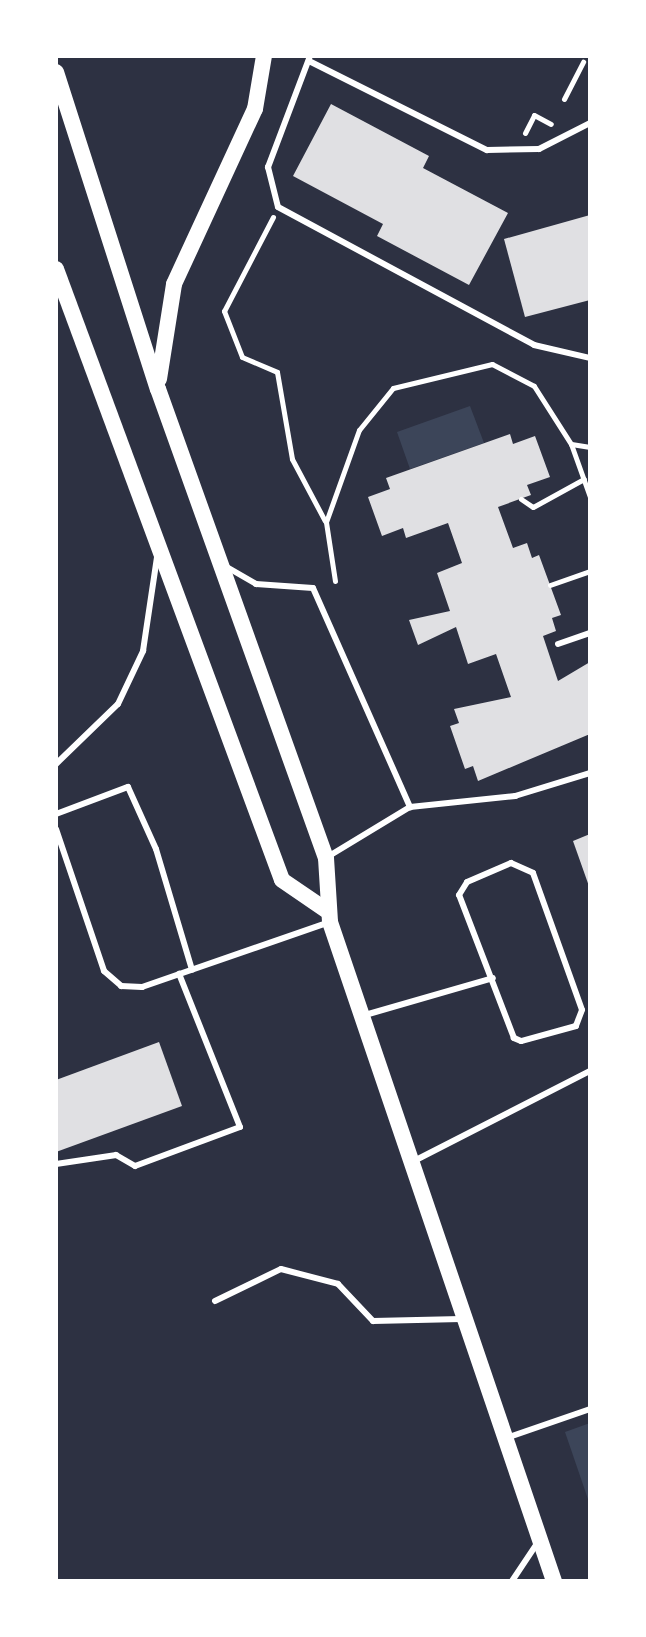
<!DOCTYPE html>
<style>
body{margin:0}
#map{position:relative;width:646px;height:1637px;overflow:hidden;background:#2d3142;font-family:"Asap Condensed",sans-serif}
div>[style]{position:absolute}
[style*='--x']{left:calc(var(--x)*1px);top:calc(var(--y)*1px);width:calc(var(--w)*1px);rotate:calc(var(--a)*1deg)}
.green>*{inset:0;background:#3c4559}
.building>*{inset:0;background:#e0e0e3}
.path>*{height:5px;margin:-2.5px;padding:0 2.5px;transform-origin:2.5px;border-radius:2.5px;background:#fff}
.service>*{height:6px;margin:-3px;padding:0 3px;transform-origin:3px;border-radius:3px;background:#fff}
.secondary>*{height:16px;margin:-8px;padding:0 8px;transform-origin:8px;border-radius:8px;background:#fff}
span{translate:-50% -50%;white-space:nowrap;text-align:center;line-height:1.15;-webkit-text-stroke:8px #fff;paint-order:stroke}
.frame{position:absolute;inset:0;border:58px solid #fff;pointer-events:none}
</style>
<div id="map">
<div class="green">
<i style="clip-path:polygon(470px 406px,484px 443px,410px 469px,397px 432px)"></i>
<i style="clip-path:polygon(590px 1423px,590px 1505px,565px 1432px)"></i>
</div>
<div class="building">
<i style="clip-path:polygon(331px 104px,429px 156px,423px 168px,508px 213px,469px 285px,377px 236px,383px 224px,293px 176px)"></i>
<i style="clip-path:polygon(590px 215px,590px 300px,525px 317px,504px 239px)"></i>
<i style="clip-path:polygon(510px 434px,513px 444px,535px 436px,550px 477px,527px 485px,531px 495px,498px 507px,513px 548px,527px 543px,532px 558px,539px 555px,561px 615px,552px 618px,556px 631px,543px 636px,558px 681px,590px 662px,590px 734px,478px 781px,473px 766px,465px 769px,450px 726px,459px 723px,454px 709px,511px 697px,496px 654px,468px 664px,456px 627px,418px 645px,409px 620px,450px 611px,437px 573px,462px 563px,448px 523px,406px 538px,403px 528px,382px 536px,368px 497px,390px 489px,386px 478px)"></i>
<i style="clip-path:polygon(590px 834px,590px 889px,573px 841px)"></i>
<i style="clip-path:polygon(159px 1042px,182px 1106px,56px 1152px,56px 1080px)"></i>
</div>
<div class="path">
<i style="--x:564;--y:99;--w:42;--a:-62.8"></i>
<i style="--x:525;--y:133;--w:20;--a:-63"></i>
<i style="--x:534;--y:115;--w:19;--a:28"></i>
<i style="--x:273;--y:217;--w:106;--a:117.5"></i>
<i style="--x:224;--y:311;--w:49;--a:68.6"></i>
<i style="--x:242;--y:357;--w:38;--a:23"></i>
<i style="--x:277;--y:372;--w:88;--a:80.2"></i>
<i style="--x:292;--y:459;--w:70;--a:62"></i>
<i style="--x:590;--y:447;--w:19;--a:-171"></i>
<i style="--x:571;--y:444;--w:56;--a:70.3"></i>
<i style="--x:521;--y:499;--w:14;--a:34"></i>
<i style="--x:533;--y:507;--w:58;--a:-28.8"></i>
<i style="--x:335;--y:581;--w:60;--a:-98.7"></i>
<i style="--x:326;--y:522;--w:98;--a:-70.3"></i>
<i style="--x:359;--y:430;--w:54;--a:-51"></i>
<i style="--x:393;--y:388;--w:102;--a:-13.6"></i>
<i style="--x:492;--y:364;--w:47;--a:27.6"></i>
<i style="--x:534;--y:386;--w:69;--a:57.5"></i>
<i style="--x:550;--y:585;--w:42;--a:-19.3"></i>
</div>
<div class="service">
<i style="--x:310;--y:56;--w:119;--a:110.7"></i>
<i style="--x:268;--y:167;--w:41;--a:76"></i>
<i style="--x:278;--y:207;--w:291;--a:28.3"></i>
<i style="--x:534;--y:345;--w:57;--a:13.1"></i>
<i style="--x:311;--y:62;--w:197;--a:26.6"></i>
<i style="--x:487;--y:150;--w:52;--a:-1.1"></i>
<i style="--x:539;--y:149;--w:57;--a:-27"></i>
<i style="--x:225;--y:566;--w:36;--a:30"></i>
<i style="--x:256;--y:584;--w:57;--a:4"></i>
<i style="--x:313;--y:588;--w:240;--a:66.1"></i>
<i style="--x:558;--y:644;--w:34;--a:-19"></i>
<i style="--x:56;--y:764;--w:86;--a:-44.1"></i>
<i style="--x:118;--y:704;--w:59;--a:-64.7"></i>
<i style="--x:143;--y:651;--w:95;--a:-81.5"></i>
<i style="--x:56;--y:814;--w:77;--a:-20.6"></i>
<i style="--x:128;--y:787;--w:68;--a:65.7"></i>
<i style="--x:156;--y:849;--w:126;--a:73.4"></i>
<i style="--x:56;--y:829;--w:150;--a:71.3"></i>
<i style="--x:104;--y:971;--w:23;--a:41"></i>
<i style="--x:121;--y:986;--w:21;--a:3"></i>
<i style="--x:142;--y:987;--w:199;--a:-19.1"></i>
<i style="--x:329;--y:856;--w:95;--a:-31.2"></i>
<i style="--x:410;--y:807;--w:106;--a:-6"></i>
<i style="--x:515;--y:796;--w:78;--a:-17"></i>
<i style="--x:511;--y:863;--w:24;--a:24"></i>
<i style="--x:533;--y:873;--w:145;--a:70.3"></i>
<i style="--x:582;--y:1010;--w:17;--a:111"></i>
<i style="--x:576;--y:1026;--w:57;--a:164.7"></i>
<i style="--x:521;--y:1041;--w:8;--a:-157"></i>
<i style="--x:514;--y:1038;--w:153;--a:-111"></i>
<i style="--x:459;--y:895;--w:15;--a:-58"></i>
<i style="--x:467;--y:882;--w:48;--a:-23.4"></i>
<i style="--x:365;--y:1015;--w:133;--a:-16.1"></i>
<i style="--x:412;--y:1162;--w:200;--a:-27.1"></i>
<i style="--x:56;--y:1164;--w:61;--a:-8.5"></i>
<i style="--x:116;--y:1155;--w:22;--a:30"></i>
<i style="--x:135;--y:1166;--w:112;--a:-20.4"></i>
<i style="--x:240;--y:1127;--w:165;--a:-111.7"></i>
<i style="--x:215;--y:1301;--w:73;--a:-25.9"></i>
<i style="--x:281;--y:1269;--w:59;--a:14.7"></i>
<i style="--x:338;--y:1284;--w:51;--a:46.6"></i>
<i style="--x:373;--y:1321;--w:88;--a:-1.3"></i>
<i style="--x:506;--y:1438;--w:89;--a:-19"></i>
<i style="--x:512;--y:1581;--w:47;--a:-56.3"></i>
</div>
<div class="secondary">
<i style="--x:56;--y:72;--w:333;--a:72.2"></i>
<i style="--x:158;--y:389;--w:498;--a:70.3"></i>
<i style="--x:326;--y:858;--w:64;--a:86.4"></i>
<i style="--x:330;--y:922;--w:696;--a:71.23"></i>
<i style="--x:56;--y:269;--w:651;--a:69.7"></i>
<i style="--x:282;--y:880;--w:53;--a:34.3"></i>
<i style="--x:159;--y:379;--w:96;--a:-81"></i>
<i style="--x:174;--y:284;--w:193;--a:-65.2"></i>
<i style="--x:255;--y:109;--w:54;--a:-80.4"></i>
</div>
<div class="frame"></div>
</div>
